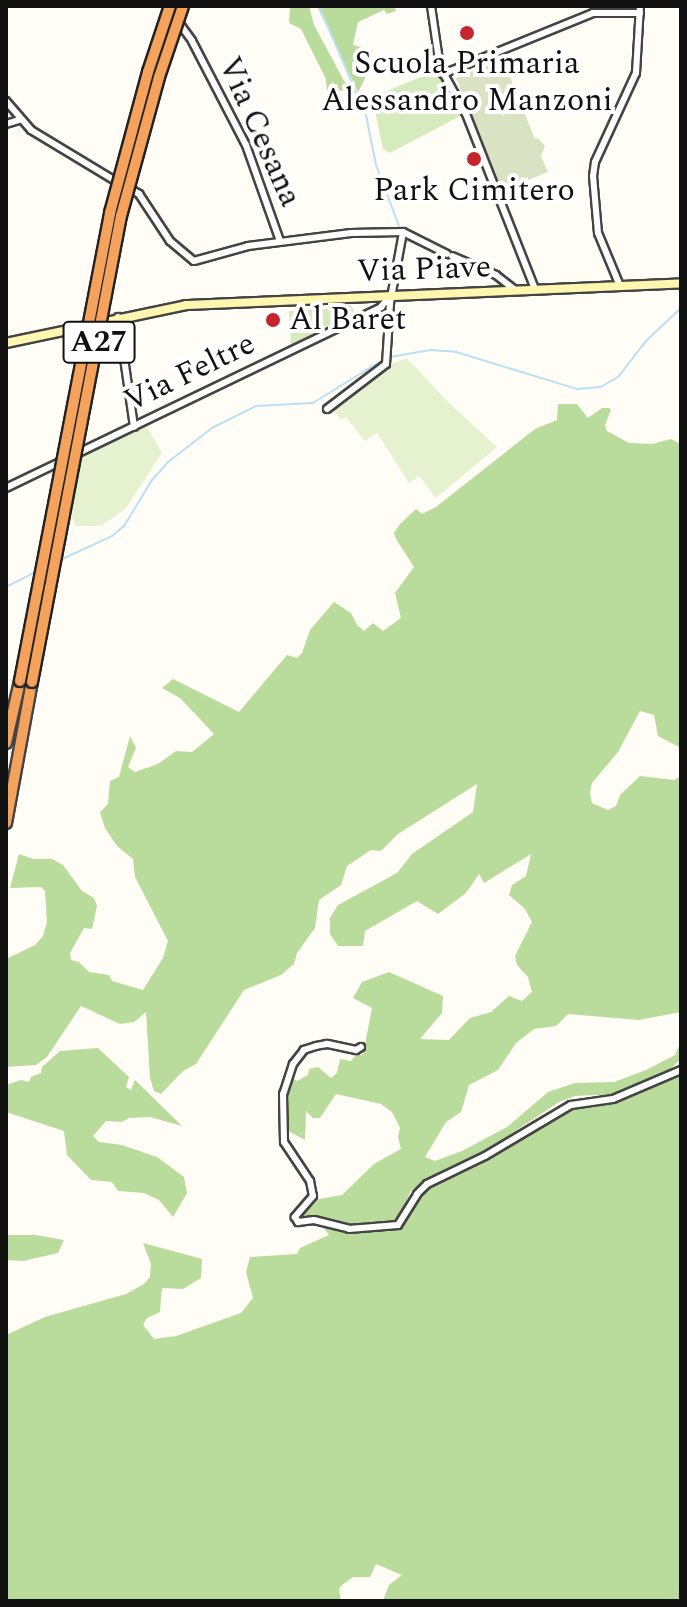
<!DOCTYPE html>
<style>
body{margin:0}
#map{position:relative;width:687px;height:1607px;overflow:hidden;background:#fffdf5;font-family:Spectral,serif}
div>[style]{position:absolute}
[style*='--x']{left:calc(var(--x)*1px);top:calc(var(--y)*1px);width:calc(var(--w)*1px);rotate:calc(var(--a)*1deg)}
.green>*{inset:0;background:#d5ebbd}
.forest>*{inset:0;background:#b9dc9c}
.cemetery>*{inset:0;background:#d9e3c4}
.pitch>*{inset:0;background:#e6f2cf}
.stream>*{height:2px;margin:-1px;padding:0 1px;transform-origin:1px;border-radius:1px;background:#b9e0f7}
.roads{filter:drop-shadow(2px 0 #444) drop-shadow(-2px 0 #444) drop-shadow(0 2px #444) drop-shadow(0 -2px #444)}
.minor>*{height:6px;margin:-3px;padding:0 3px;transform-origin:3px;border-radius:3px;background:#fff}
.secondary>*{height:8px;margin:-4px;padding:0 4px;transform-origin:4px;border-radius:4px;background:#fff6b0}
.motorway>*{height:10px;margin:-5px;padding:0 5px;transform-origin:5px;border-radius:5px;background:#f5a25d}
.bridges{filter:drop-shadow(2px 0 #222) drop-shadow(-2px 0 #222) drop-shadow(0 2px #222) drop-shadow(0 -2px #222)}
.motorway-bridge>*{height:10px;margin:-5px;padding:0 5px;transform-origin:5px;border-radius:5px;background:#f5a25d}
.dots>*{width:22px;height:22px;translate:-50% -50%;box-sizing:border-box;border:4px solid #fff;border-radius:50%}
span{translate:-50% -50%;white-space:nowrap;text-align:center;line-height:1.15;-webkit-text-stroke:8px #fff;paint-order:stroke}
.shield-label span{padding:2px 6px;background:#fff;border:2px solid;border-radius:6px;-webkit-text-stroke-width:0}
.shield-label{font-size:30px;color:#111;font-weight:700}
.poi-label{font-size:32px;color:#111}
.left{translate:0 -50%;text-align:left}
.street-label{font-size:32px;color:#111}
.frame{position:absolute;inset:0;border:8px solid #111;pointer-events:none}
</style>
<div id="map">
<div class="green">
<i style="clip-path:polygon(438px 70px,462px 115px,390px 153px,383px 149px,372px 97px)"></i>
<i style="clip-path:polygon(343px 305px,351px 305px,356px 315px,291px 345px,289px 311px,343px 308px)"></i>
</div>
<div class="forest">
<i style="clip-path:polygon(290px 6px,309px 6px,314px 25px,349px 90px,327px 92px,326px 79px,301px 29px,289px 23px)"></i>
<i style="clip-path:polygon(317px 6px,394px 6px,396px 11px,387px 14px,384px 10px,358px 22px,353px 45px,373px 50px,370px 69px,358px 92px)"></i>
<i style="clip-path:polygon(558px 404px,577px 404px,588px 418px,602px 408px,609px 408px,611px 410px,605px 425px,607px 431px,629px 443px,652px 444px,671px 439px,681px 444px,681px 748px,658px 736px,654px 715px,640px 711px,618px 752px,592px 783px,590px 793px,592px 803px,608px 810px,616px 806px,620px 795px,640px 776px,674px 780px,681px 776px,681px 1012px,639px 1020px,568px 1014px,556px 1026px,534px 1029px,516px 1043px,498px 1070px,469px 1085px,461px 1112px,446px 1122px,425px 1157px,435px 1161px,462px 1151px,507px 1127px,548px 1092px,575px 1083px,614px 1082px,646px 1070px,675px 1055px,681px 1041px,679px 1061px,665px 1074px,619px 1094px,575px 1096px,559px 1102px,473px 1159px,411px 1190px,399px 1219px,391px 1225px,370px 1222px,348px 1228px,315px 1216px,300px 1218px,319px 1199px,342px 1195px,374px 1164px,401px 1149px,398px 1137px,400px 1128px,392px 1112px,381px 1104px,336px 1094px,320px 1118px,313px 1118px,306px 1111px,305px 1140px,290px 1132px,283px 1119px,290px 1076px,297px 1081px,308px 1075px,309px 1069px,318px 1067px,331px 1078px,337px 1073px,340px 1059px,351px 1061px,356px 1055px,363px 1055px,372px 1008px,353px 998px,362px 982px,389px 972px,443px 996px,442px 1013px,420px 1039px,449px 1040px,470px 1018px,491px 1012px,509px 996px,522px 1001px,532px 992px,528px 977px,517px 965px,515px 956px,532px 922px,525px 909px,509px 895px,512px 885px,526px 876px,531px 854px,484px 883px,479px 874px,466px 893px,438px 914px,417px 901px,365px 931px,363px 946px,338px 946px,330px 934px,330px 918px,338px 905px,397px 873px,412px 854px,473px 812px,477px 784px,398px 834px,381px 851px,371px 850px,347px 866px,341px 885px,319px 900px,315px 928px,297px 953px,294px 964px,281px 975px,244px 990px,196px 1064px,183px 1071px,161px 1094px,154px 1091px,150px 1078px,146px 1012px,134px 1022px,120px 1024px,81px 1006px,47px 1057px,36px 1065px,6px 1067px,6px 959px,35px 945px,43px 936px,47px 922px,45px 891px,41px 887px,10px 888px,19px 854px,33px 859px,52px 859px,63px 865px,82px 891px,94px 898px,97px 906px,92px 929px,84px 928px,70px 953px,71px 960px,79px 962px,89px 972px,109px 975px,112px 981px,143px 990px,163px 958px,168px 941px,135px 877px,133px 859px,117px 846px,105px 828px,100px 812px,108px 804px,110px 781px,119px 777px,130px 736px,136px 748px,128px 767px,135px 772px,158px 764px,176px 751px,192px 752px,214px 734px,180px 698px,162px 688px,173px 679px,239px 712px,287px 655px,297px 658px,302px 653px,310px 630px,334px 602px,351px 613px,357px 625px,364px 631px,373px 623px,383px 631px,401px 618px,395px 593px,414px 567px,396px 539px,394px 533px,400px 524px,416px 509px,422px 514px,436px 507px,535px 429px,557px 420px)"></i>
<i style="clip-path:polygon(98px 1048px,129px 1077px,126px 1087px,131px 1090px,135px 1080px,182px 1126px,150px 1117px,129px 1118px,122px 1122px,106px 1121px,93px 1136px,99px 1142px,122px 1145px,157px 1157px,184px 1177px,187px 1193px,173px 1217px,159px 1200px,144px 1193px,118px 1191px,112px 1182px,91px 1180px,67px 1155px,64px 1131px,6px 1112px,6px 1085px,21px 1080px,29px 1082px,31px 1077px,41px 1073px,42px 1067px,60px 1051px)"></i>
<i style="clip-path:polygon(681px 1064px,681px 1601px,383px 1601px,389px 1585px,402px 1575px,376px 1564px,370px 1577px,353px 1577px,342px 1585px,339px 1589px,341px 1601px,6px 1601px,6px 1335px,45px 1317px,126px 1294px,144px 1284px,150px 1277px,151px 1264px,143px 1243px,202px 1259px,201px 1278px,183px 1289px,162px 1288px,160px 1312px,147px 1318px,143px 1325px,154px 1339px,176px 1336px,241px 1313px,253px 1298px,246px 1272px,250px 1257px,297px 1254px,300px 1248px,329px 1235px,318px 1220px,353px 1232px,394px 1227px,414px 1193px,475px 1162px,562px 1105px,576px 1100px,611px 1099px)"></i>
<i style="clip-path:polygon(6px 1235px,36px 1235px,64px 1240px,58px 1253px,23px 1261px,6px 1260px)"></i>
</div>
<div class="cemetery">
<i style="clip-path:polygon(503px 59px,535px 139px,538px 138px,545px 146px,541px 156px,548px 172px,502px 191px,456px 78px)"></i>
</div>
<div class="pitch">
<i style="clip-path:polygon(407px 358px,447px 401px,497px 447px,436px 498px,419px 476px,409px 483px,377px 433px,365px 441px,346px 417px,341px 420px,332px 408px,388px 365px)"></i>
<i style="clip-path:polygon(145px 423px,162px 453px,126px 508px,101px 526px,75px 526px,66px 495px,62px 463px)"></i>
</div>
<div class="stream">
<i style="--x:319;--y:6;--w:119;--a:66.7"></i>
<i style="--x:366;--y:115;--w:51;--a:78.7"></i>
<i style="--x:376;--y:165;--w:68;--a:69.4"></i>
<i style="--x:390;--y:357;--w:41;--a:-9.9"></i>
<i style="--x:430;--y:350;--w:26;--a:4"></i>
<i style="--x:456;--y:352;--w:127;--a:17"></i>
<i style="--x:577;--y:389;--w:24;--a:-5"></i>
<i style="--x:601;--y:387;--w:21;--a:-31"></i>
<i style="--x:619;--y:376;--w:44;--a:-52.4"></i>
<i style="--x:646;--y:341;--w:48;--a:-43.3"></i>
<i style="--x:60;--y:560;--w:57;--a:-24.8"></i>
<i style="--x:112;--y:536;--w:16;--a:-40"></i>
<i style="--x:124;--y:526;--w:54;--a:-58.7"></i>
<i style="--x:152;--y:480;--w:24;--a:-48"></i>
<i style="--x:168;--y:462;--w:56;--a:-37.7"></i>
<i style="--x:212;--y:428;--w:49;--a:-26.6"></i>
<i style="--x:256;--y:406;--w:57;--a:-3"></i>
<i style="--x:313;--y:403;--w:84;--a:-31.8"></i>
<i style="--x:6;--y:587;--w:34;--a:-27"></i>
</div>
<div class="roads">
<div class="minor">
<i style="--x:431;--y:6;--w:62;--a:81.6"></i>
<i style="--x:440;--y:67;--w:54;--a:61"></i>
<i style="--x:466;--y:114;--w:188;--a:68.5"></i>
<i style="--x:169;--y:9;--w:39;--a:54"></i>
<i style="--x:192;--y:41;--w:117;--a:62.6"></i>
<i style="--x:246;--y:145;--w:102;--a:70.5"></i>
<i style="--x:443;--y:74;--w:162;--a:-22.1"></i>
<i style="--x:593;--y:13;--w:47;--a:0"></i>
<i style="--x:6;--y:101;--w:38;--a:49"></i>
<i style="--x:31;--y:130;--w:103;--a:31.1"></i>
<i style="--x:6;--y:124;--w:14;--a:-17"></i>
<i style="--x:129;--y:188;--w:12;--a:31"></i>
<i style="--x:139;--y:194;--w:56;--a:56.6"></i>
<i style="--x:170;--y:241;--w:31;--a:40"></i>
<i style="--x:194;--y:261;--w:56;--a:-15.5"></i>
<i style="--x:248;--y:246;--w:104;--a:-7.2"></i>
<i style="--x:351;--y:233;--w:52;--a:-1.1"></i>
<i style="--x:403;--y:232;--w:49;--a:26.6"></i>
<i style="--x:452;--y:256;--w:48;--a:23.4"></i>
<i style="--x:496;--y:275;--w:24;--a:38"></i>
<i style="--x:620;--y:286;--w:57;--a:-112.5"></i>
<i style="--x:598;--y:233;--w:57;--a:-95"></i>
<i style="--x:593;--y:176;--w:14;--a:-82"></i>
<i style="--x:595;--y:162;--w:98;--a:-65.3"></i>
<i style="--x:636;--y:73;--w:67;--a:-86.6"></i>
<i style="--x:118;--y:317;--w:111;--a:81.7"></i>
<i style="--x:327;--y:409;--w:74;--a:-37.3"></i>
<i style="--x:386;--y:364;--w:61;--a:-86.2"></i>
<i style="--x:390;--y:303;--w:72;--a:-79.6"></i>
<i style="--x:74;--y:455;--w:341;--a:-25.7"></i>
<i style="--x:381;--y:307;--w:16;--a:-50"></i>
<i style="--x:6;--y:488;--w:64;--a:-25.8"></i>
<i style="--x:361;--y:1047;--w:6;--a:149"></i>
<i style="--x:356;--y:1050;--w:30;--a:-168"></i>
<i style="--x:327;--y:1044;--w:11;--a:170"></i>
<i style="--x:316;--y:1046;--w:13;--a:162"></i>
<i style="--x:304;--y:1050;--w:18;--a:128"></i>
<i style="--x:293;--y:1064;--w:32;--a:108"></i>
<i style="--x:283;--y:1094;--w:48;--a:88.8"></i>
<i style="--x:284;--y:1142;--w:47;--a:56.3"></i>
<i style="--x:310;--y:1181;--w:15;--a:79"></i>
<i style="--x:313;--y:1196;--w:28;--a:131"></i>
<i style="--x:295;--y:1217;--w:6;--a:59"></i>
<i style="--x:298;--y:1222;--w:16;--a:-7"></i>
<i style="--x:314;--y:1220;--w:36;--a:14"></i>
<i style="--x:349;--y:1229;--w:49;--a:-4.7"></i>
<i style="--x:398;--y:1225;--w:36;--a:-58"></i>
<i style="--x:417;--y:1194;--w:14;--a:-45"></i>
<i style="--x:427;--y:1184;--w:64;--a:-25.8"></i>
<i style="--x:485;--y:1156;--w:100;--a:-30.7"></i>
<i style="--x:571;--y:1105;--w:42;--a:-8.1"></i>
<i style="--x:613;--y:1099;--w:74;--a:-23.1"></i>
</div>
<div class="secondary">
<i style="--x:6;--y:343;--w:184;--a:-11.9"></i>
<i style="--x:186;--y:305;--w:495;--a:-2.5"></i>
</div>
<div class="motorway">
<i style="--x:6;--y:743;--w:64;--a:-77.3"></i>
<i style="--x:6;--y:823;--w:143;--a:-79.6"></i>
</div>
</div>
<div class="bridges">
<div class="motorway-bridge">
<i style="--x:20;--y:681;--w:477;--a:-79.1"></i>
<i style="--x:110;--y:213;--w:146;--a:-74.9"></i>
<i style="--x:148;--y:72;--w:70;--a:-71.6"></i>
<i style="--x:32;--y:682;--w:474;--a:-79.2"></i>
<i style="--x:121;--y:216;--w:144;--a:-74.7"></i>
<i style="--x:159;--y:77;--w:75;--a:-71.3"></i>
</div>
</div>
<div class="dots">
<i style="left:467px;top:33px;background:#c4262e"></i>
<i style="left:474px;top:159px;background:#c4262e"></i>
<i style="left:273px;top:320px;background:#c4262e"></i>
</div>
<div class="shield-label">
<span style="left:99px;top:342px">A27</span>
</div>
<div class="poi-label">
<span style="left:467px;top:83px">Scuola Primaria<br>Alessandro Manzoni</span>
<span style="left:474px;top:191px">Park Cimitero</span>
<span class="left" style="left:289px;top:320px">Al Baret</span>
</div>
<div class="street-label">
<span style="left:259px;top:132px;rotate:66deg">Via Cesana</span>
<span style="left:424px;top:270px;rotate:-2deg">Via Piave</span>
<span style="left:190px;top:373px;rotate:-26deg">Via Feltre</span>
</div>
<div class="frame"></div>
</div>
